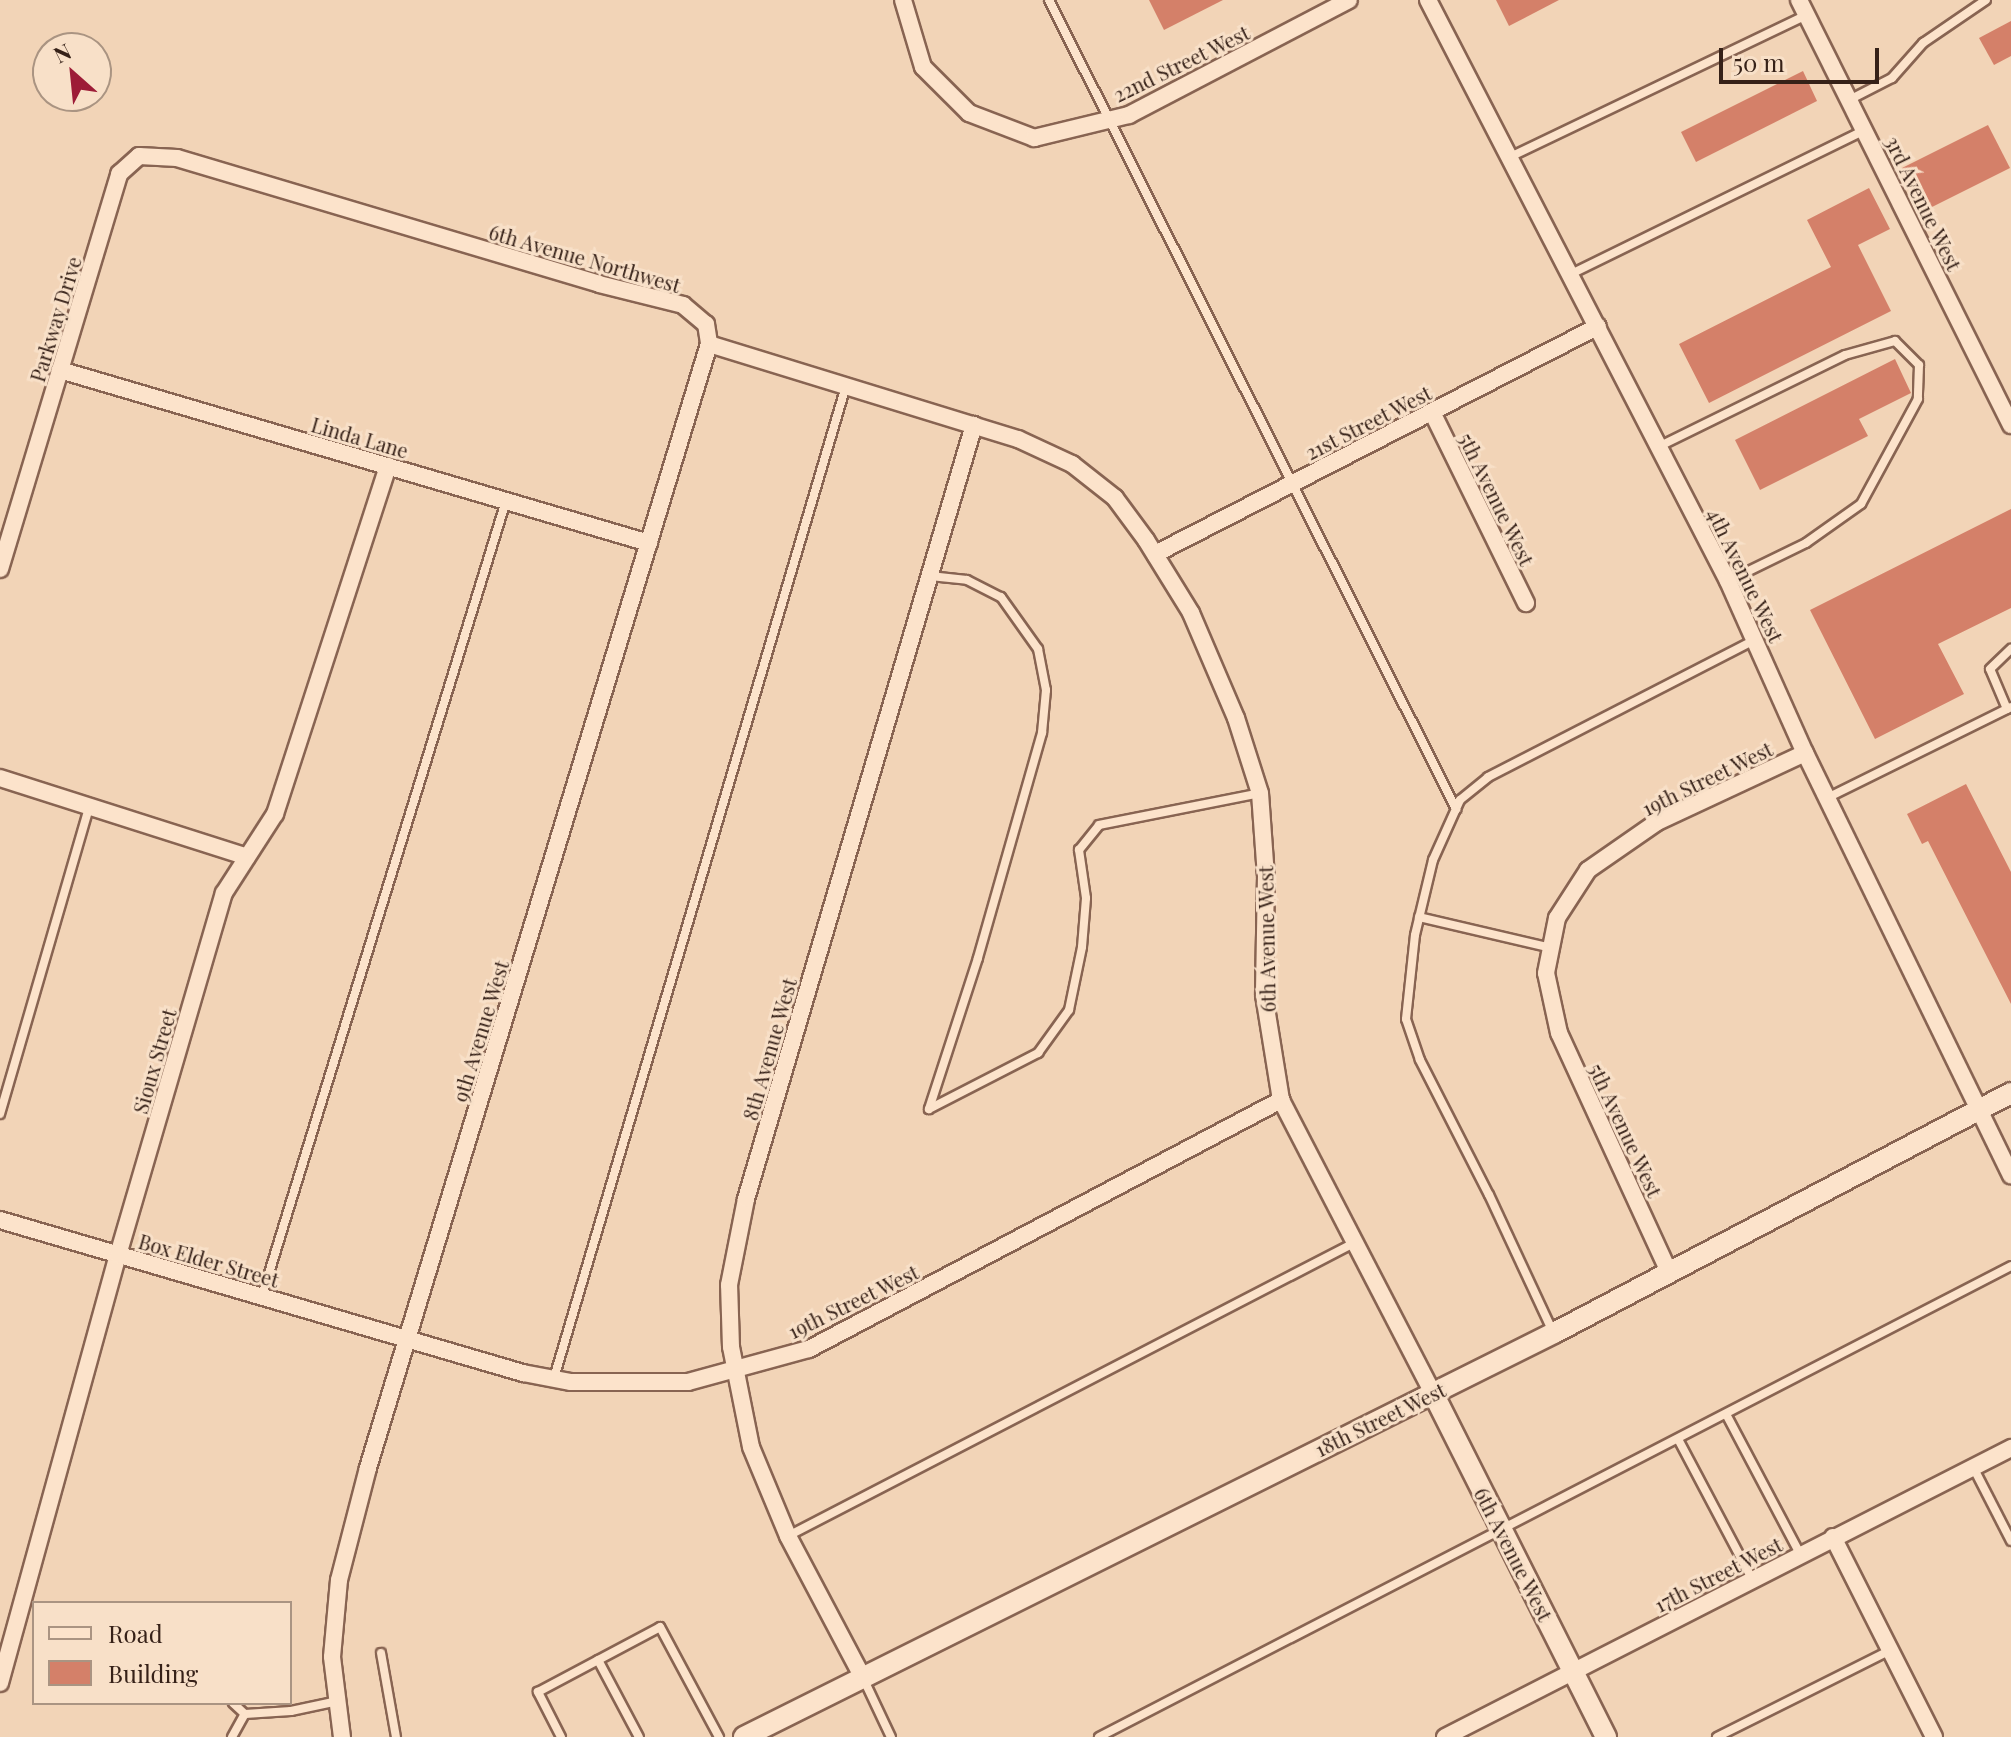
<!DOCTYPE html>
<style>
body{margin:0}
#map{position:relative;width:2011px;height:1737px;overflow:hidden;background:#f2d4b7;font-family:"Playfair Display",serif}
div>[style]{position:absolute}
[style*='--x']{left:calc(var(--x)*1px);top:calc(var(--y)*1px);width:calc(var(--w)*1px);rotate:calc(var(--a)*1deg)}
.building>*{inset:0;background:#d48069}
.roads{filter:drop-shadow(2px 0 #886452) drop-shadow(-2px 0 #886452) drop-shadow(0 2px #886452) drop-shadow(0 -2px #886452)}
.service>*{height:8px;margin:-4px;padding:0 4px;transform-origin:4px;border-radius:4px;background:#fce3cb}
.minor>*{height:16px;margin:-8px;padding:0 8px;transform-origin:8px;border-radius:8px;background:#fce3cb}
.tertiary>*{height:20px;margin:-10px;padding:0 10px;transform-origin:10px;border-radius:10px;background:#fce3cb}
span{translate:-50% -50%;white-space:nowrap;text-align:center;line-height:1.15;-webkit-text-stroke:6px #f8e0c8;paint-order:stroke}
.street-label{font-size:20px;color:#362118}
.legend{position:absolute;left:32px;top:1601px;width:260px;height:104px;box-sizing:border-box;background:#f8e0c8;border:2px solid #aa9482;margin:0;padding:10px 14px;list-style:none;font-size:24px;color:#362118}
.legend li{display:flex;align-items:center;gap:16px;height:40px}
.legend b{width:40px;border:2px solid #aa9482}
.north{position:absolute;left:32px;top:32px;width:80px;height:80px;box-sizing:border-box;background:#f8e0c8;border:2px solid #aa9482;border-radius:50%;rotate:333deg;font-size:22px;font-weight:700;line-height:32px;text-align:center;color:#362118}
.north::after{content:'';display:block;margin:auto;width:28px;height:36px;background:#9d1c37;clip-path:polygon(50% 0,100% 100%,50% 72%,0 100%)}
.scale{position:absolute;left:1719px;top:48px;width:160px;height:36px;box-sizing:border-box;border:4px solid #362118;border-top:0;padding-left:10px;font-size:24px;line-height:28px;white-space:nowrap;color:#362118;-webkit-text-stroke:6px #f8e0c8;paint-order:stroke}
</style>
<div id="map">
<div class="building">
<i style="clip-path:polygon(1149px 0,1223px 0,1164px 30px)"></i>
<i style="clip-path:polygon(1496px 0,1559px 0,1509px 26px)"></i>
<i style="clip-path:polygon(2011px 21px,2011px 56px,1994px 65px,1979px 38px)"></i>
<i style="clip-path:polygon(1803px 71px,1817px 101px,1696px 162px,1681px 132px)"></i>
<i style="clip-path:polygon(1988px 125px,2010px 168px,1924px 211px,1902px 168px)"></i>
<i style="clip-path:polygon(1869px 188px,1890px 229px,1858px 245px,1891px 311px,1709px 403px,1679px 344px,1831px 267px,1807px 220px)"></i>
<i style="clip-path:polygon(1895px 359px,1911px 393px,1859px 419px,1868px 436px,1760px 490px,1735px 440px)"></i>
<i style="clip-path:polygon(2011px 509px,2011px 608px,1938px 644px,1964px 694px,1875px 739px,1810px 610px)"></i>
<i style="clip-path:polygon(1966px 784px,2011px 872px,2011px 1004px,1928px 841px,1922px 844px,1907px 814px)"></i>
</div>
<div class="roads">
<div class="service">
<i style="--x:1049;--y:0;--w:906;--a:63.29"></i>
<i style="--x:1851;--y:99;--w:46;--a:-27.1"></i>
<i style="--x:1892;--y:78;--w:47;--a:-48.5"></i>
<i style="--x:1923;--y:43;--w:76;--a:-34.3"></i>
<i style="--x:1510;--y:157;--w:328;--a:-25.6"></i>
<i style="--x:1571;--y:274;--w:327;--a:-26.1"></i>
<i style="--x:1660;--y:446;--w:206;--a:-26.2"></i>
<i style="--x:1845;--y:355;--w:52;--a:-15.6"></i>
<i style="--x:1895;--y:341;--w:34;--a:45"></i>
<i style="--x:1919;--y:365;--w:34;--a:92"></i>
<i style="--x:1918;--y:399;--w:119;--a:118.5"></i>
<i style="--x:1861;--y:504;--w:67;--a:144.7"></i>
<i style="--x:1806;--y:543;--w:87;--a:154"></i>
<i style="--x:930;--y:576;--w:37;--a:6"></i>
<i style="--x:967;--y:580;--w:38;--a:27"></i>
<i style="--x:1001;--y:597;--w:64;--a:54.6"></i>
<i style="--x:1038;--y:649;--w:42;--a:79"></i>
<i style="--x:1046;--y:690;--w:43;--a:95.3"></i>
<i style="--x:1042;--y:733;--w:234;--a:105.9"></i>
<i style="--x:978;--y:958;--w:159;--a:108"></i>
<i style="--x:929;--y:1109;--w:123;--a:-27.2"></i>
<i style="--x:1038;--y:1053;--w:53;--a:-54.2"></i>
<i style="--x:1069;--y:1010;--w:64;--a:-78.3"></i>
<i style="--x:1082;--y:947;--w:49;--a:-85.3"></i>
<i style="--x:1086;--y:898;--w:49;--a:-98.3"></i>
<i style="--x:1079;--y:850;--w:32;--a:-51"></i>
<i style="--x:1099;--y:825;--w:164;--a:-11.2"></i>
<i style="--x:2007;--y:709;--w:43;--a:-113"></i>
<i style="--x:1990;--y:669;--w:29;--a:-44"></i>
<i style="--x:1827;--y:798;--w:205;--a:-26.3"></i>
<i style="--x:1419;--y:917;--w:136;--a:13.2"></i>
<i style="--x:0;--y:1114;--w:320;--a:-73.8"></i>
<i style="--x:262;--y:1296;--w:832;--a:-72.94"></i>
<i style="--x:1553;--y:1332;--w:151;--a:-115"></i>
<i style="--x:1489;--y:1195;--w:152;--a:-117.1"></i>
<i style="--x:1420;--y:1060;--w:43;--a:-108.9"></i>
<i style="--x:1406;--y:1019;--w:84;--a:-83.9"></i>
<i style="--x:1415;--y:935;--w:77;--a:-76.5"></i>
<i style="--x:1433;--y:860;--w:66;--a:-65.8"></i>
<i style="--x:1460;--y:800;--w:36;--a:-39"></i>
<i style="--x:1488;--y:777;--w:300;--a:-27.2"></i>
<i style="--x:554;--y:1378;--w:1034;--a:-73.6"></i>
<i style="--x:1726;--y:1414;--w:158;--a:62.1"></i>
<i style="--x:1678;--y:1439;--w:158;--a:62.1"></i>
<i style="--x:1973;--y:1467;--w:83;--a:62.8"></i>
<i style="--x:788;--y:1536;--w:640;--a:-27.37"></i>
<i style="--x:381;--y:1653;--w:85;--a:79.9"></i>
<i style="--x:598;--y:1660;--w:87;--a:62"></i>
<i style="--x:864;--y:1680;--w:63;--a:64.7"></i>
<i style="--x:233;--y:1703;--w:16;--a:43"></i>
<i style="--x:245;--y:1714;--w:46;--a:-3.7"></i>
<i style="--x:291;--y:1711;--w:48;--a:-12"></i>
<i style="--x:232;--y:1737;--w:26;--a:-61"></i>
<i style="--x:561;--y:1737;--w:51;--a:-117.1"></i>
<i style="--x:538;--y:1692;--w:138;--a:-28"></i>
<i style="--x:660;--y:1627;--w:125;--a:61.8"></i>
<i style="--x:1099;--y:1737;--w:1026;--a:-27.31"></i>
<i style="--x:1717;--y:1737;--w:192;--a:-26.6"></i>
</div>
<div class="minor">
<i style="--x:903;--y:0;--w:70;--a:73.4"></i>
<i style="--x:923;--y:67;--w:65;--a:45"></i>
<i style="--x:969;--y:113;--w:70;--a:21"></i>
<i style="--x:1034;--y:138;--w:98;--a:-13.6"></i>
<i style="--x:1129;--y:115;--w:248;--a:-27.6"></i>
<i style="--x:1428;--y:0;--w:654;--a:62.69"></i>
<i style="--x:1728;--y:581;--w:188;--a:65.9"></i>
<i style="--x:1805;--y:753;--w:470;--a:64"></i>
<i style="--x:1799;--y:0;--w:475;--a:63.5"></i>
<i style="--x:709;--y:344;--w:323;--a:17.1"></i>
<i style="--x:1018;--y:439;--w:60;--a:24.8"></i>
<i style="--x:1072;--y:464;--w:55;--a:38.3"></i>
<i style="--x:1115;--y:498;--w:52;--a:53.6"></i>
<i style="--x:1146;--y:540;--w:86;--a:58.3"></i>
<i style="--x:1191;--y:613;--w:114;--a:66.8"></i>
<i style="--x:1236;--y:718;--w:79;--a:72.3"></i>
<i style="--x:1260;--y:793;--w:83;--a:85.9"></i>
<i style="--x:1266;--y:876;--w:119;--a:91"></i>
<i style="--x:1264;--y:995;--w:106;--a:80.8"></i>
<i style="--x:1281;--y:1100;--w:330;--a:62.6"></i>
<i style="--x:60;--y:370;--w:614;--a:16.37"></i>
<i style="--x:1432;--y:412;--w:213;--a:63.8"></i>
<i style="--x:1155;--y:554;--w:498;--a:-27.2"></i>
<i style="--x:0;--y:569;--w:413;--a:-73.2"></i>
<i style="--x:119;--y:174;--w:27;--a:-42"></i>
<i style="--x:139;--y:156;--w:38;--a:3"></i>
<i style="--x:177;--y:158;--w:440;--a:16.6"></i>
<i style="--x:599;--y:284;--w:87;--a:14"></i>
<i style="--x:683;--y:305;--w:30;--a:40"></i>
<i style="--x:706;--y:324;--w:20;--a:81"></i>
<i style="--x:709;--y:344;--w:1175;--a:106.88"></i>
<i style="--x:368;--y:1468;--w:116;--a:104.5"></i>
<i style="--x:339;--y:1580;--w:77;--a:95.2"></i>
<i style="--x:332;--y:1657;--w:81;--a:82.9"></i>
<i style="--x:0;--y:778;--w:259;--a:17.7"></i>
<i style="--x:0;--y:1220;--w:545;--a:16.31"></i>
<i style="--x:523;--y:1373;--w:49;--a:10.6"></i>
<i style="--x:571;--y:1382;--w:117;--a:0"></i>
<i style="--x:688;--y:1382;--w:125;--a:-15.3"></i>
<i style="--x:809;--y:1349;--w:534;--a:-27.81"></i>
<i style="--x:1669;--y:1272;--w:263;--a:-114.7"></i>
<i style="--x:1559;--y:1033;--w:61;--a:-102.2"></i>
<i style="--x:1546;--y:973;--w:56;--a:-78.7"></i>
<i style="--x:1557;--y:918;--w:57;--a:-57.1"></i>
<i style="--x:1588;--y:870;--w:84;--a:-34.8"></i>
<i style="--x:1657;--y:822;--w:163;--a:-25"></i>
<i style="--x:1833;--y:1537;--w:224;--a:63.2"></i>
<i style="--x:862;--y:1676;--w:158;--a:-117.9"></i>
<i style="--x:788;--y:1536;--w:96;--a:-112.6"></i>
<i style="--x:751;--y:1447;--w:102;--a:-101.3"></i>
<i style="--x:731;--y:1347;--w:62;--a:-91.8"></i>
<i style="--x:729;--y:1285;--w:88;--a:-78.8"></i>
<i style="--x:746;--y:1199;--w:807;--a:-73.59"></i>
<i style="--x:0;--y:1683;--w:444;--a:-74.6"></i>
<i style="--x:118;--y:1255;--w:377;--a:-73.7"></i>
<i style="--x:224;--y:893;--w:94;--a:-57.2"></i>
<i style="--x:275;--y:814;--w:366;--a:-72"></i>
<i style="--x:1445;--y:1737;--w:636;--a:-27.05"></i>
</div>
<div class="tertiary">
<i style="--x:1433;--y:1393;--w:385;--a:63.3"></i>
<i style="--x:744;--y:1737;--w:905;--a:-26.51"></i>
<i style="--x:1554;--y:1333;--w:516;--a:-27.71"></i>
</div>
</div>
<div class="street-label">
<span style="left:1181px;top:63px;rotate:-26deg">22nd Street West</span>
<span style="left:1924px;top:203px;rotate:64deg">3rd Avenue West</span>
<span style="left:585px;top:258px;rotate:16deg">6th Avenue Northwest</span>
<span style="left:55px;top:319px;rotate:-73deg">Parkway Drive</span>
<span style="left:1368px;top:422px;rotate:-27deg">21st Street West</span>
<span style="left:360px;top:437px;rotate:16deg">Linda Lane</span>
<span style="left:1497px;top:499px;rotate:64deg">5th Avenue West</span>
<span style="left:1746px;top:575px;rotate:64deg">4th Avenue West</span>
<span style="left:1707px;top:778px;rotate:-26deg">19th Street West</span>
<span style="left:1266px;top:939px;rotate:-91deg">6th Avenue West</span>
<span style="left:480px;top:1031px;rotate:-73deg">9th Avenue West</span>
<span style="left:769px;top:1049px;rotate:-74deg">8th Avenue West</span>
<span style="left:154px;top:1061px;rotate:-74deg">Sioux Street</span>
<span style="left:1626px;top:1130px;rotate:65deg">5th Avenue West</span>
<span style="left:209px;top:1260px;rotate:16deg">Box Elder Street</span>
<span style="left:853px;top:1301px;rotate:-26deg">19th Street West</span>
<span style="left:1380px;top:1419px;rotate:-26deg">18th Street West</span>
<span style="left:1514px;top:1554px;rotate:63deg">6th Avenue West</span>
<span style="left:1718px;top:1574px;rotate:-27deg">17th Street West</span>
</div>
<ul class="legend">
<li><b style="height:10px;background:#fce3cb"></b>Road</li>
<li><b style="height:22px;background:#d48069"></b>Building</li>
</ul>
<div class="north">N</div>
<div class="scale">50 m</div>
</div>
